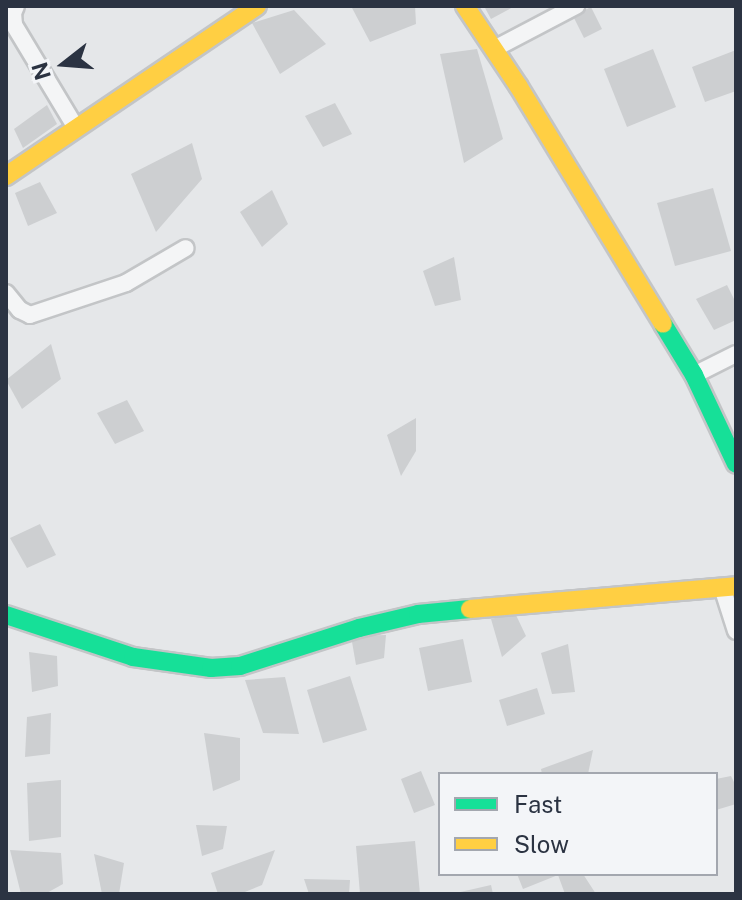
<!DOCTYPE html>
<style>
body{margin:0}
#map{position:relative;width:742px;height:900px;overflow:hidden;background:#e5e7e9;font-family:"Public Sans",sans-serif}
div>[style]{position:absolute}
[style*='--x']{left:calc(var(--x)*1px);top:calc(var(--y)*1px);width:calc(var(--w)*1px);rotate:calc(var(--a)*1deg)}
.building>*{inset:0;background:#cdcfd1}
.roads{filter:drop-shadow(2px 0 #c3c5c7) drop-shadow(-2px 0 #c3c5c7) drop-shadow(0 2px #c3c5c7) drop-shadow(0 -2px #c3c5c7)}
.street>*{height:16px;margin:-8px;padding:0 8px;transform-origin:8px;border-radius:8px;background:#f4f5f6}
.fast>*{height:18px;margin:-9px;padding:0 9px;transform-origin:9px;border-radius:9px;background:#16e098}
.slow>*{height:18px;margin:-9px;padding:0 9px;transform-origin:9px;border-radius:9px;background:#ffcf43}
span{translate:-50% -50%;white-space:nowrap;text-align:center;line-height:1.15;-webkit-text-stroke:6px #f3f5f8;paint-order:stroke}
.frame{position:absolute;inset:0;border:8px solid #2b3342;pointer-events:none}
.legend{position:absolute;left:438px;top:772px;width:280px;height:104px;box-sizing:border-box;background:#f3f5f8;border:2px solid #a3a7af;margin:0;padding:10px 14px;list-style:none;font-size:24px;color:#2b3342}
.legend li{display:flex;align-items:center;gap:16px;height:40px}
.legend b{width:40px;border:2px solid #a3a7af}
.north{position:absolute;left:24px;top:24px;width:80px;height:80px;-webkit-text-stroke:6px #f3f5f8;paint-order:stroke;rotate:253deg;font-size:22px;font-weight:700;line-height:32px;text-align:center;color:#2b3342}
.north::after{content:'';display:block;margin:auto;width:28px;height:36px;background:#2b3342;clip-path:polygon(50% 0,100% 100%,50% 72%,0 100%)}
</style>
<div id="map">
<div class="building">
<i style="clip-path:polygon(351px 6px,415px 6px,416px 24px,370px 42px)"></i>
<i style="clip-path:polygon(484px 6px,515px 6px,491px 19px)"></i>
<i style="clip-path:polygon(591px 7px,602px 29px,584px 38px,573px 16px)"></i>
<i style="clip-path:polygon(294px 10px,326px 44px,280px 74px,252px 23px)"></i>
<i style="clip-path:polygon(477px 49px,503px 139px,464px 163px,440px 54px)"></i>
<i style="clip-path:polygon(653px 49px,676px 107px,627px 127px,604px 69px)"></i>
<i style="clip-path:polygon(736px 50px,736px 91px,705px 102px,692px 67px)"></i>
<i style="clip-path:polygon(335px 103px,352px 134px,323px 147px,305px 116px)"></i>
<i style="clip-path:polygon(47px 105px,57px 124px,23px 148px,14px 129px)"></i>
<i style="clip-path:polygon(192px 143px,202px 179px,156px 232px,131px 174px)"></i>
<i style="clip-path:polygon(40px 182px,57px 213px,28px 226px,15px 193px)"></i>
<i style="clip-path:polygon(713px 188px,731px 251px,675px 266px,657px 203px)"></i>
<i style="clip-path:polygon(272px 190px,288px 224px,262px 247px,240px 212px)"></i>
<i style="clip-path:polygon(454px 257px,461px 300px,435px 306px,423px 271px)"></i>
<i style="clip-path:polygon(727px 285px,736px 303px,736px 320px,714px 330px,696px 299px)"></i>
<i style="clip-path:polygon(51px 344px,61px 379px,22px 409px,6px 380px)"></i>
<i style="clip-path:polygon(127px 400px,144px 431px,115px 444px,97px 413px)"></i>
<i style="clip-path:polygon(416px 418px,416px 451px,401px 476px,387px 435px)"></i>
<i style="clip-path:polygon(40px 524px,56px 555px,27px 568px,10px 538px)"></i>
<i style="clip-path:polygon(515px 613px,526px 636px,502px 657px,491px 619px)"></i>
<i style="clip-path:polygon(386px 635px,384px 658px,356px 665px,351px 636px)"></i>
<i style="clip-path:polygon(463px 639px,472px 682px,428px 691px,419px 648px)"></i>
<i style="clip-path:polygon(568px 644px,575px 692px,552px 694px,541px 653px)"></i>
<i style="clip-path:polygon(29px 652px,57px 656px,58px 686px,32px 692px)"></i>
<i style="clip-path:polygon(350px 676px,367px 730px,323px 743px,307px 690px)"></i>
<i style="clip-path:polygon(285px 677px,299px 734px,263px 733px,245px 680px)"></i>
<i style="clip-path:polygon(537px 688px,545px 714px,507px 726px,499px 700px)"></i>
<i style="clip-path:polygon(51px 713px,50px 754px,25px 757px,27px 717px)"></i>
<i style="clip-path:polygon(204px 733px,240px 738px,240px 780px,213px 791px)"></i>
<i style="clip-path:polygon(593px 750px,588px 774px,542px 774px,541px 769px)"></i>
<i style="clip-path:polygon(421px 771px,435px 805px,414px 813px,401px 779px)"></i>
<i style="clip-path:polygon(731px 776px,736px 786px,736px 804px,716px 810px,716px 779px)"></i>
<i style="clip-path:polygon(61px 780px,61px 837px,29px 841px,27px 783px)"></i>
<i style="clip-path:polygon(196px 825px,227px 826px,223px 849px,202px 856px)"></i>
<i style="clip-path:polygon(415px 841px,420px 894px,360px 894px,356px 846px)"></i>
<i style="clip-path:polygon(10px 850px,61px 853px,63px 884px,45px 894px,21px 894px)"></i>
<i style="clip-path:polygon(275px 850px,262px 885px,240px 894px,218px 894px,211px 873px)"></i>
<i style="clip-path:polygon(94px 854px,124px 863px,119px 894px,102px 894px)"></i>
<i style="clip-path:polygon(517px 874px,583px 874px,596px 894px,565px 894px,558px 875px,523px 889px)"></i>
<i style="clip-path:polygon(304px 879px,350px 880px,349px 894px,309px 894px)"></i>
<i style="clip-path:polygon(491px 885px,493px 894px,456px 894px,456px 893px)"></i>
</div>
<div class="roads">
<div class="street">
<i style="--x:16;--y:6;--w:8;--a:113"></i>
<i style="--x:13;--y:13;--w:12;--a:85"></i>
<i style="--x:14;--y:25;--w:118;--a:58.9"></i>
<i style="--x:494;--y:49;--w:93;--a:-27.7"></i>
<i style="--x:6;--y:293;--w:22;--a:51"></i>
<i style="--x:20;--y:310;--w:11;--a:27"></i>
<i style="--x:30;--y:315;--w:101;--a:-18.4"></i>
<i style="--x:126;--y:283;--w:69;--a:-30.3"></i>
<i style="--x:694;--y:375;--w:47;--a:-26.6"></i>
<i style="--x:722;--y:587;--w:46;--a:72.3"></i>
</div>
<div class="fast">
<i style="--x:663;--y:324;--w:60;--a:58.7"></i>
<i style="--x:694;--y:375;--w:98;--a:64.7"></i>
<i style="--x:6;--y:615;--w:134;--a:18.3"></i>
<i style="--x:133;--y:657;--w:79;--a:8"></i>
<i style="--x:211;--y:668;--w:29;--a:-4"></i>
<i style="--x:240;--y:666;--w:125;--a:-17.7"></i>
<i style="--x:359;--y:628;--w:61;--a:-13.3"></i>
<i style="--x:418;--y:614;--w:52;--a:-5.5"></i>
</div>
<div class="slow">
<i style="--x:465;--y:6;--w:97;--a:56.3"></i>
<i style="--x:519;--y:87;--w:277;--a:58.7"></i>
<i style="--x:6;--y:176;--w:303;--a:-34.1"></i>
<i style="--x:470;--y:609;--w:267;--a:-4.9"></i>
</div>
</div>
<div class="frame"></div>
<ul class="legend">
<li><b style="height:10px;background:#16e098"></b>Fast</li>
<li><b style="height:10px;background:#ffcf43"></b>Slow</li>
</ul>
<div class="north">N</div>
</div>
